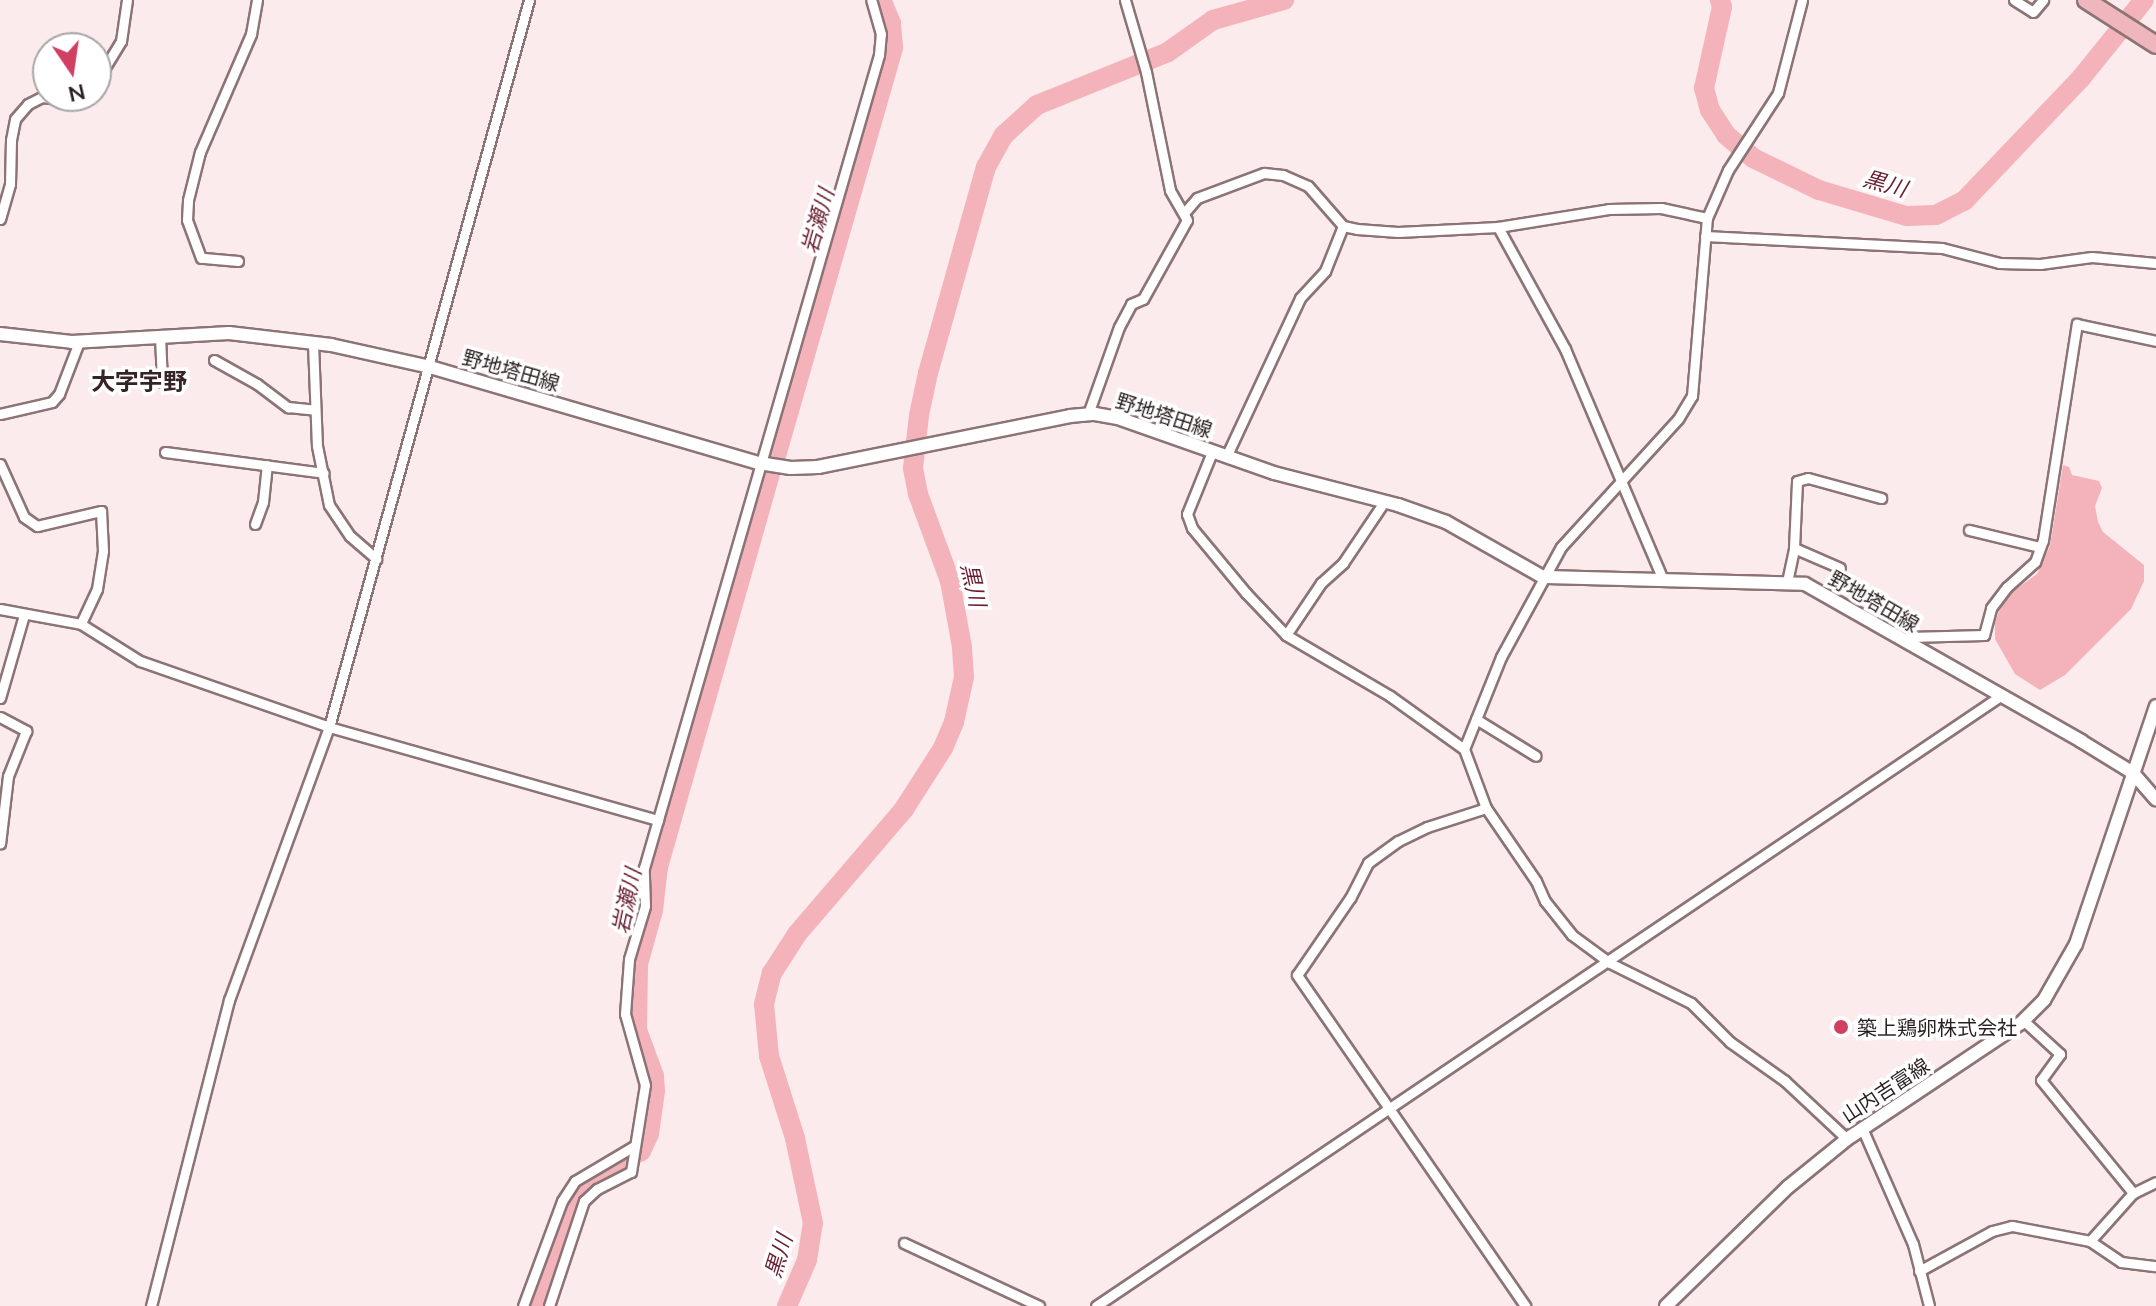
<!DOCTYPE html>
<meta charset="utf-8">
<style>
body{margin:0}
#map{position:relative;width:2156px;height:1306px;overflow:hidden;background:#fbebec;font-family:Mulish,"Noto Sans JP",sans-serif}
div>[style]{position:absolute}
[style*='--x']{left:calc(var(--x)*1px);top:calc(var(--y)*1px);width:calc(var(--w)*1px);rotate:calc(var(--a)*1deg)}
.water>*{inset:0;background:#f4b3bb}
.river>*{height:20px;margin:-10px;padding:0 10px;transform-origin:10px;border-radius:10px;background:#f4b3bb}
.roads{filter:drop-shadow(2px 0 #8c7476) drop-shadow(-2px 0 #8c7476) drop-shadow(0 2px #8c7476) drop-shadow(0 -2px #8c7476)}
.minor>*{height:9px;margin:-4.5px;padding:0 4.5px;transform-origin:4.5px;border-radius:4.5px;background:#fff}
.secondary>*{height:12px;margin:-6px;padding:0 6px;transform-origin:6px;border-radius:6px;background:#fff}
.motorway>*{height:16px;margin:-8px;padding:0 8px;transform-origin:8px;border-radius:8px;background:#efb6bd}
.dots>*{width:22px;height:22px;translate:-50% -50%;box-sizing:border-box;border:4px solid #fff;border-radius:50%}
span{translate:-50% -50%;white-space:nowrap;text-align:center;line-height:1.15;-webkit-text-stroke:7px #fff;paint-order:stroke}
.street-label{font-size:20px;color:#291f20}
.poi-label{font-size:20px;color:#291f20}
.left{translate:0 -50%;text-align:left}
.water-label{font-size:22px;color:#6a1f30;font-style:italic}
.quarter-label{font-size:24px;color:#362325;font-weight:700}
.north{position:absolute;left:32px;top:32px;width:80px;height:80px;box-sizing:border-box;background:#fff;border:2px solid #a9a5a6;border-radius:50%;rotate:167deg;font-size:22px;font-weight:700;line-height:32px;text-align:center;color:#291f20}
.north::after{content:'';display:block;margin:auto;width:28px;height:36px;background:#d04061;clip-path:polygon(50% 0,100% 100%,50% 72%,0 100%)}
</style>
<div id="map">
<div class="water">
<i style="clip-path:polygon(2063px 465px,2069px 467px,2072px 475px,2099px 481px,2102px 488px,2095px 506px,2098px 522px,2103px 532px,2144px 565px,2144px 581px,2131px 609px,2065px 675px,2040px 690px,2015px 674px,1995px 639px,1995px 623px,2001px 606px,2013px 591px,2037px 574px,2050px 546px)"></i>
</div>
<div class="river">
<i style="--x:1720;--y:0;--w:7;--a:74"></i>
<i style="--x:1722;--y:7;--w:83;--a:102.5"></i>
<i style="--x:1704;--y:88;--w:23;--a:75"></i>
<i style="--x:1710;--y:110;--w:30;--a:57"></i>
<i style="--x:1726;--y:135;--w:35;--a:40"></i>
<i style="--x:1753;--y:158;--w:73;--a:25.9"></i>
<i style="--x:1819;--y:190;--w:91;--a:16.6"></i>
<i style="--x:1906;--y:216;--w:30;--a:-2"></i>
<i style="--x:1936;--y:215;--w:31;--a:-27"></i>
<i style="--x:1964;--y:201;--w:170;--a:-46.4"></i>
<i style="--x:2081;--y:78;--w:100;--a:-51.1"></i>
<i style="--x:776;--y:456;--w:425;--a:-74"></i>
<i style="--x:893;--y:47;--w:24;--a:-95"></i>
<i style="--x:891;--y:23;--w:25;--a:-113"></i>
<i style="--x:534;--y:1306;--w:112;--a:-70.1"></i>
<i style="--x:572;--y:1201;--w:54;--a:-40.5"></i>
<i style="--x:613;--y:1166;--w:32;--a:-28"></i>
<i style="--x:641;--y:1151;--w:19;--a:-65"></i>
<i style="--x:649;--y:1134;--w:43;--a:-82.1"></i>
<i style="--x:655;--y:1091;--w:15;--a:-94"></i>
<i style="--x:654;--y:1076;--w:49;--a:-110.3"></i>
<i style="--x:637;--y:1030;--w:66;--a:-89.1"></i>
<i style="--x:638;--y:964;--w:56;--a:-74.5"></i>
<i style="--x:653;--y:910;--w:43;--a:-83.4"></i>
<i style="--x:658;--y:867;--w:408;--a:-74.1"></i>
<i style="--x:787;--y:1306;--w:50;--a:-66.5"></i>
<i style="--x:807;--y:1260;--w:37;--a:-81"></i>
<i style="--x:813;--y:1223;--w:87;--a:-102"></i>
<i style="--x:795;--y:1138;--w:86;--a:-107.6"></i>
<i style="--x:769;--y:1056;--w:52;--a:-95.5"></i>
<i style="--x:764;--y:1004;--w:32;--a:-76"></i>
<i style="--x:772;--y:973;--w:46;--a:-57.3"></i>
<i style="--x:797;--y:934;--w:165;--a:-49.4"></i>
<i style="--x:904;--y:809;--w:72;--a:-57.4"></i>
<i style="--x:943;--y:748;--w:28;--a:-67"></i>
<i style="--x:954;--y:722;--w:46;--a:-77.5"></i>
<i style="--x:964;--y:677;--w:30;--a:-94"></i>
<i style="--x:962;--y:647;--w:67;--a:-100.3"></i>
<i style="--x:950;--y:581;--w:93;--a:-110.2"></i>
<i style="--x:918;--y:494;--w:26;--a:-101"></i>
<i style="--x:913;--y:468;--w:53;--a:-83.5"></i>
<i style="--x:919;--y:415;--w:43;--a:-77.9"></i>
<i style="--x:928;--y:373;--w:214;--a:-74.3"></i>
<i style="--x:986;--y:167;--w:37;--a:-61"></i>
<i style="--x:1004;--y:135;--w:45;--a:-42.3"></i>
<i style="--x:1037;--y:105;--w:141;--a:-22"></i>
<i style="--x:1168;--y:52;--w:55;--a:-35.4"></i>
<i style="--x:1213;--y:20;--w:74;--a:-15.7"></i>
</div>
<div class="roads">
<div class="minor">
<i style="--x:2014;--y:0;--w:22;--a:32"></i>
<i style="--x:2033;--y:12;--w:16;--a:-50"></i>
<i style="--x:96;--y:82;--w:48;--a:-58.6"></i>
<i style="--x:121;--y:41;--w:41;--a:-81.7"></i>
<i style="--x:1184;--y:213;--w:20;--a:-49"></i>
<i style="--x:1197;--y:198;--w:72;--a:-20.5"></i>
<i style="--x:1264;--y:173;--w:19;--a:6"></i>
<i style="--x:1283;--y:175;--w:27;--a:24"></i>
<i style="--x:1308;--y:186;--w:53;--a:48.8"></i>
<i style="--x:1343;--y:226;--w:14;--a:12"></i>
<i style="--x:1357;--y:229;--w:41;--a:4.2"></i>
<i style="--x:1398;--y:232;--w:100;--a:-2.9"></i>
<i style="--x:1498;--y:227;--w:112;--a:-9.2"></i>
<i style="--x:1609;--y:209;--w:52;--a:-1.1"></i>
<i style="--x:1661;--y:208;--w:47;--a:12.3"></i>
<i style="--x:0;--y:219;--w:36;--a:-74"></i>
<i style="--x:10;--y:184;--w:44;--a:-88.7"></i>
<i style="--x:11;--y:140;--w:21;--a:-79"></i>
<i style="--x:15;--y:119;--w:20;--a:-49"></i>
<i style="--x:28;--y:104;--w:16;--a:-27"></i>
<i style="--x:42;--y:97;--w:32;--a:7"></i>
<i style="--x:74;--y:101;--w:13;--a:-23"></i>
<i style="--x:1498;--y:227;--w:139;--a:61.2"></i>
<i style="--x:1565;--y:349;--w:249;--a:67"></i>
<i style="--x:1705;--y:236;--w:237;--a:2.9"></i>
<i style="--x:1942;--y:248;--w:59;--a:14.7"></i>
<i style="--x:1999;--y:263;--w:41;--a:1.4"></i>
<i style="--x:2040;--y:264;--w:52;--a:-7.7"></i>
<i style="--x:2092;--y:257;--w:64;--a:5.4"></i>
<i style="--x:238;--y:261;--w:37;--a:-175"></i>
<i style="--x:201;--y:258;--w:40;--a:-110.2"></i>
<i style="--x:187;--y:220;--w:20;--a:-87"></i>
<i style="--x:188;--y:200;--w:49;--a:-76"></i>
<i style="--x:200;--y:152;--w:129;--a:-66.6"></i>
<i style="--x:251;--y:34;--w:35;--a:-80"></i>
<i style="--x:160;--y:336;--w:46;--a:87.5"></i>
<i style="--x:313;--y:343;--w:103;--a:87.8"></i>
<i style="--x:317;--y:446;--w:60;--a:78.5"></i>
<i style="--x:329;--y:505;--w:37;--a:56"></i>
<i style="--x:350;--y:536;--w:35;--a:41"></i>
<i style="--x:214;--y:360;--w:49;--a:29.2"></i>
<i style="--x:257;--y:384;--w:39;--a:37"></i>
<i style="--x:288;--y:407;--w:27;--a:6"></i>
<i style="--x:137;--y:380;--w:25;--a:-5"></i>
<i style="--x:0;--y:414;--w:53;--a:-13"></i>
<i style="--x:52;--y:402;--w:11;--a:-49"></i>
<i style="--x:59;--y:394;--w:56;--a:-69"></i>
<i style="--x:1088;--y:414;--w:92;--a:-70.4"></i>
<i style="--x:1119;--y:327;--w:26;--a:-62"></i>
<i style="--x:1131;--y:304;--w:13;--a:-23"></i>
<i style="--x:1143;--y:299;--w:90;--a:-60.9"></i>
<i style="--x:1187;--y:220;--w:34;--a:-120"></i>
<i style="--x:1170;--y:190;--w:120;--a:-101.5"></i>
<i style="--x:1146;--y:72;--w:75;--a:-106.3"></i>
<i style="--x:165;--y:452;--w:160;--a:7.5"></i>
<i style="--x:1212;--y:452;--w:67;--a:112"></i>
<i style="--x:1187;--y:514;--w:15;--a:70"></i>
<i style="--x:1192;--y:528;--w:85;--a:50.3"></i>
<i style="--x:1246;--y:593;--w:58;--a:46.4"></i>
<i style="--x:1286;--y:635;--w:121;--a:30.4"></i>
<i style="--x:1390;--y:696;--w:91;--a:35.6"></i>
<i style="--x:1464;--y:749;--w:63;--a:69.6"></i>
<i style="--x:1486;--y:808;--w:88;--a:55.6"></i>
<i style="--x:1536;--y:881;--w:22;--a:66"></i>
<i style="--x:1545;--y:901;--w:43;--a:51.5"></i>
<i style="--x:1572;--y:935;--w:47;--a:36.4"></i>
<i style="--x:1610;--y:963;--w:90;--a:26.3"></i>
<i style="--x:1691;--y:1003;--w:55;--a:45"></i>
<i style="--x:1730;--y:1042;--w:67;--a:35.3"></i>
<i style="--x:1785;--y:1081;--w:85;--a:43.1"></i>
<i style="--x:1226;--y:457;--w:175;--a:-65"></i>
<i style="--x:1300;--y:298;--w:37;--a:-47"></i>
<i style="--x:1325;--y:271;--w:48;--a:-68.2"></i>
<i style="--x:0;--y:464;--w:58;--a:65.6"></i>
<i style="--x:24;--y:517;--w:16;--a:35"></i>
<i style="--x:37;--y:526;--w:66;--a:-13.2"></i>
<i style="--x:101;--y:511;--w:40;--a:87.1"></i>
<i style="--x:103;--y:551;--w:38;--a:99"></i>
<i style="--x:97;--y:589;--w:38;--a:115"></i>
<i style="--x:255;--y:524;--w:23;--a:-70"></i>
<i style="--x:263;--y:502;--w:37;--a:-84"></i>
<i style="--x:1969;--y:530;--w:73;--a:13.5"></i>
<i style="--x:1794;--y:548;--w:67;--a:-87.4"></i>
<i style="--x:1797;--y:481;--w:11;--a:-15"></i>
<i style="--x:1808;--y:478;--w:76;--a:15.3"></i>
<i style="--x:1787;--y:582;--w:35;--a:-78"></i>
<i style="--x:1794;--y:548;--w:50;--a:23.5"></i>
<i style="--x:0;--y:609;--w:82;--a:10.5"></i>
<i style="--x:81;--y:624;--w:70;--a:32.1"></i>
<i style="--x:140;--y:661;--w:200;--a:19.2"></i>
<i style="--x:329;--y:727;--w:342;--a:15.8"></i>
<i style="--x:1286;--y:635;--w:63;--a:-56.1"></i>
<i style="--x:1321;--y:583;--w:30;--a:-42"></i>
<i style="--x:1343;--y:563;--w:73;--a:-56.1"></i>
<i style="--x:1904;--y:641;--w:6;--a:-39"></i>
<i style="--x:1909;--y:637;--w:75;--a:-1.5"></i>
<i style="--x:1984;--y:635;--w:28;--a:-75"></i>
<i style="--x:1991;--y:608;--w:26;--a:-53"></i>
<i style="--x:2007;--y:587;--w:38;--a:-42"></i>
<i style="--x:2035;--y:562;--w:23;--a:-70"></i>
<i style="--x:2043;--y:540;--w:219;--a:-81.1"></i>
<i style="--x:2077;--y:324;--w:81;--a:12.1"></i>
<i style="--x:0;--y:698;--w:86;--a:-73.9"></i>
<i style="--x:0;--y:717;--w:30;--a:28"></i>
<i style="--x:26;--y:731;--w:48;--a:111.8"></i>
<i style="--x:8;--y:776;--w:68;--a:96.7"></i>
<i style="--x:1476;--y:719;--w:70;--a:31.7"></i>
<i style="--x:1464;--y:749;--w:99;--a:-68.1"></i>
<i style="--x:1501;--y:657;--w:125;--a:-61.4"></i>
<i style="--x:1561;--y:547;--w:173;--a:-47.6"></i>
<i style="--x:1678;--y:419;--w:27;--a:-59"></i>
<i style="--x:1692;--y:396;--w:179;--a:-85.2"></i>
<i style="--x:1707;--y:218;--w:52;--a:-66.4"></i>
<i style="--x:1728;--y:170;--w:92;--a:-57"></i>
<i style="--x:1778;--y:93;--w:96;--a:-75.5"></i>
<i style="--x:1486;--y:808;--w:62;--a:162.1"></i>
<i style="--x:1427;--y:827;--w:32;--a:154"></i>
<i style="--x:1398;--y:841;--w:37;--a:144"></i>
<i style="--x:1368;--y:863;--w:39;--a:117"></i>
<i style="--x:1350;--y:898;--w:93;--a:124.5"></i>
<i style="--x:1297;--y:975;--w:402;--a:55.4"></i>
<i style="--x:2024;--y:1021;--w:49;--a:42.5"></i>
<i style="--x:2060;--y:1054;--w:32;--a:126"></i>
<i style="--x:2041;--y:1080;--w:146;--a:50.8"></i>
<i style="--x:1862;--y:1128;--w:127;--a:66.3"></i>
<i style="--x:1913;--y:1244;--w:64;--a:75.5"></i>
<i style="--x:2156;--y:1182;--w:25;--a:154"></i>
<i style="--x:2133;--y:1193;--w:64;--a:131.9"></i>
<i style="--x:2090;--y:1241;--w:37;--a:34"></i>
<i style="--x:2121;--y:1262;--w:35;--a:7"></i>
<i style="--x:904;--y:1243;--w:149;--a:25"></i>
<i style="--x:1919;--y:1271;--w:83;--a:-28.7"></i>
<i style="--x:1992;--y:1231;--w:21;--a:-14"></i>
<i style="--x:2012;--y:1226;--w:79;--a:10.9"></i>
<i style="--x:151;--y:1306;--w:316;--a:-75.7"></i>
<i style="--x:229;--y:1000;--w:291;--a:-69.9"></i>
<i style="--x:329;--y:727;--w:754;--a:-74.62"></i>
<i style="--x:523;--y:1306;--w:112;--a:-69.6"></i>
<i style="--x:562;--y:1201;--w:24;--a:-57"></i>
<i style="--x:575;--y:1181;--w:69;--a:-30.7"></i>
<i style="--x:549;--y:1306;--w:111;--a:-71.6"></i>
<i style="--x:584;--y:1201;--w:18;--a:-43"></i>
<i style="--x:597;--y:1189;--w:38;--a:-27"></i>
<i style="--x:631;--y:1172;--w:88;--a:-80.9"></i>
<i style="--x:645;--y:1085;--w:74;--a:-105.7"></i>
<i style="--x:625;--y:1014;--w:55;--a:-85.8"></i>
<i style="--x:629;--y:959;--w:55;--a:-73.2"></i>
<i style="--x:645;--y:906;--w:38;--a:-92"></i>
<i style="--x:644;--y:868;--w:846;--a:-73.88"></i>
<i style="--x:879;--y:55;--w:21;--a:-85"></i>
<i style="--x:881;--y:34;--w:35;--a:-106"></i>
<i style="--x:1096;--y:1306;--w:1093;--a:-34"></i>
</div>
<div class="secondary">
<i style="--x:0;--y:334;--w:72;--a:6.3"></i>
<i style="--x:72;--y:342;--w:157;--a:-3.3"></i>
<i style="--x:229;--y:333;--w:103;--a:6.7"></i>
<i style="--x:331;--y:345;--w:101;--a:12.5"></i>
<i style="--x:430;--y:367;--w:343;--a:16.3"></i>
<i style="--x:759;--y:463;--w:32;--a:9"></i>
<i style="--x:791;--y:468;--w:27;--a:-2"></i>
<i style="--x:818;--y:467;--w:257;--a:-11.4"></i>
<i style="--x:1070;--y:416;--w:25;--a:-5"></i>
<i style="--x:1095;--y:414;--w:23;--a:10"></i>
<i style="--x:1118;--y:418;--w:165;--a:19.4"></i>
<i style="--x:1274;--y:473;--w:128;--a:14.5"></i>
<i style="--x:1398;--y:505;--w:51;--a:19.5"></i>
<i style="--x:1446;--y:522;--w:112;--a:29.6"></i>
<i style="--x:1543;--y:577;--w:262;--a:1.5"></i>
<i style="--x:1805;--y:584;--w:318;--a:29.6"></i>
<i style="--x:2081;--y:741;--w:61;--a:31.6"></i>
<i style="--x:2133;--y:773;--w:35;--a:49"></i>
<i style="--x:1666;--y:1306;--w:170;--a:-44.3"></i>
<i style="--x:1788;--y:1187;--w:76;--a:-39.1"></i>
<i style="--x:1847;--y:1139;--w:209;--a:-33.7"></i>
<i style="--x:2021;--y:1023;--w:33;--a:-45"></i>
<i style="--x:2044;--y:1000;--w:64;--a:-60.3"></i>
<i style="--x:2076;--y:944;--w:251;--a:-71.4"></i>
</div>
<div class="motorway">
<i style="--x:2086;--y:0;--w:83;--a:32.7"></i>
</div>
</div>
<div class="dots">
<i style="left:1841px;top:1027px;background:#d04061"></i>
</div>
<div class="street-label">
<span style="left:511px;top:370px;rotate:16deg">野地塔田線</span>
<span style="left:1164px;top:415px;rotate:18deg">野地塔田線</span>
<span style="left:1874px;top:601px;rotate:30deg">野地塔田線</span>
<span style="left:1885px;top:1090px;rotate:-33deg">山内吉富線</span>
</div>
<div class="poi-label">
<span class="left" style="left:1857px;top:1027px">築上鶏卵株式会社</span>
</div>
<div class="water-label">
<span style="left:1885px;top:184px;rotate:16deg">黒川</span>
<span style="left:818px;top:221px;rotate:-74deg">岩瀬川</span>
<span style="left:973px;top:585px;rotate:77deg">黒川</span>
<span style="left:627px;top:901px;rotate:-78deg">岩瀬川</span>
<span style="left:779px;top:1256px;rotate:-73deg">黒川</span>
</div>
<div class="quarter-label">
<span style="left:139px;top:382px">大字宇野</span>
</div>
<div class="north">N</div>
</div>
